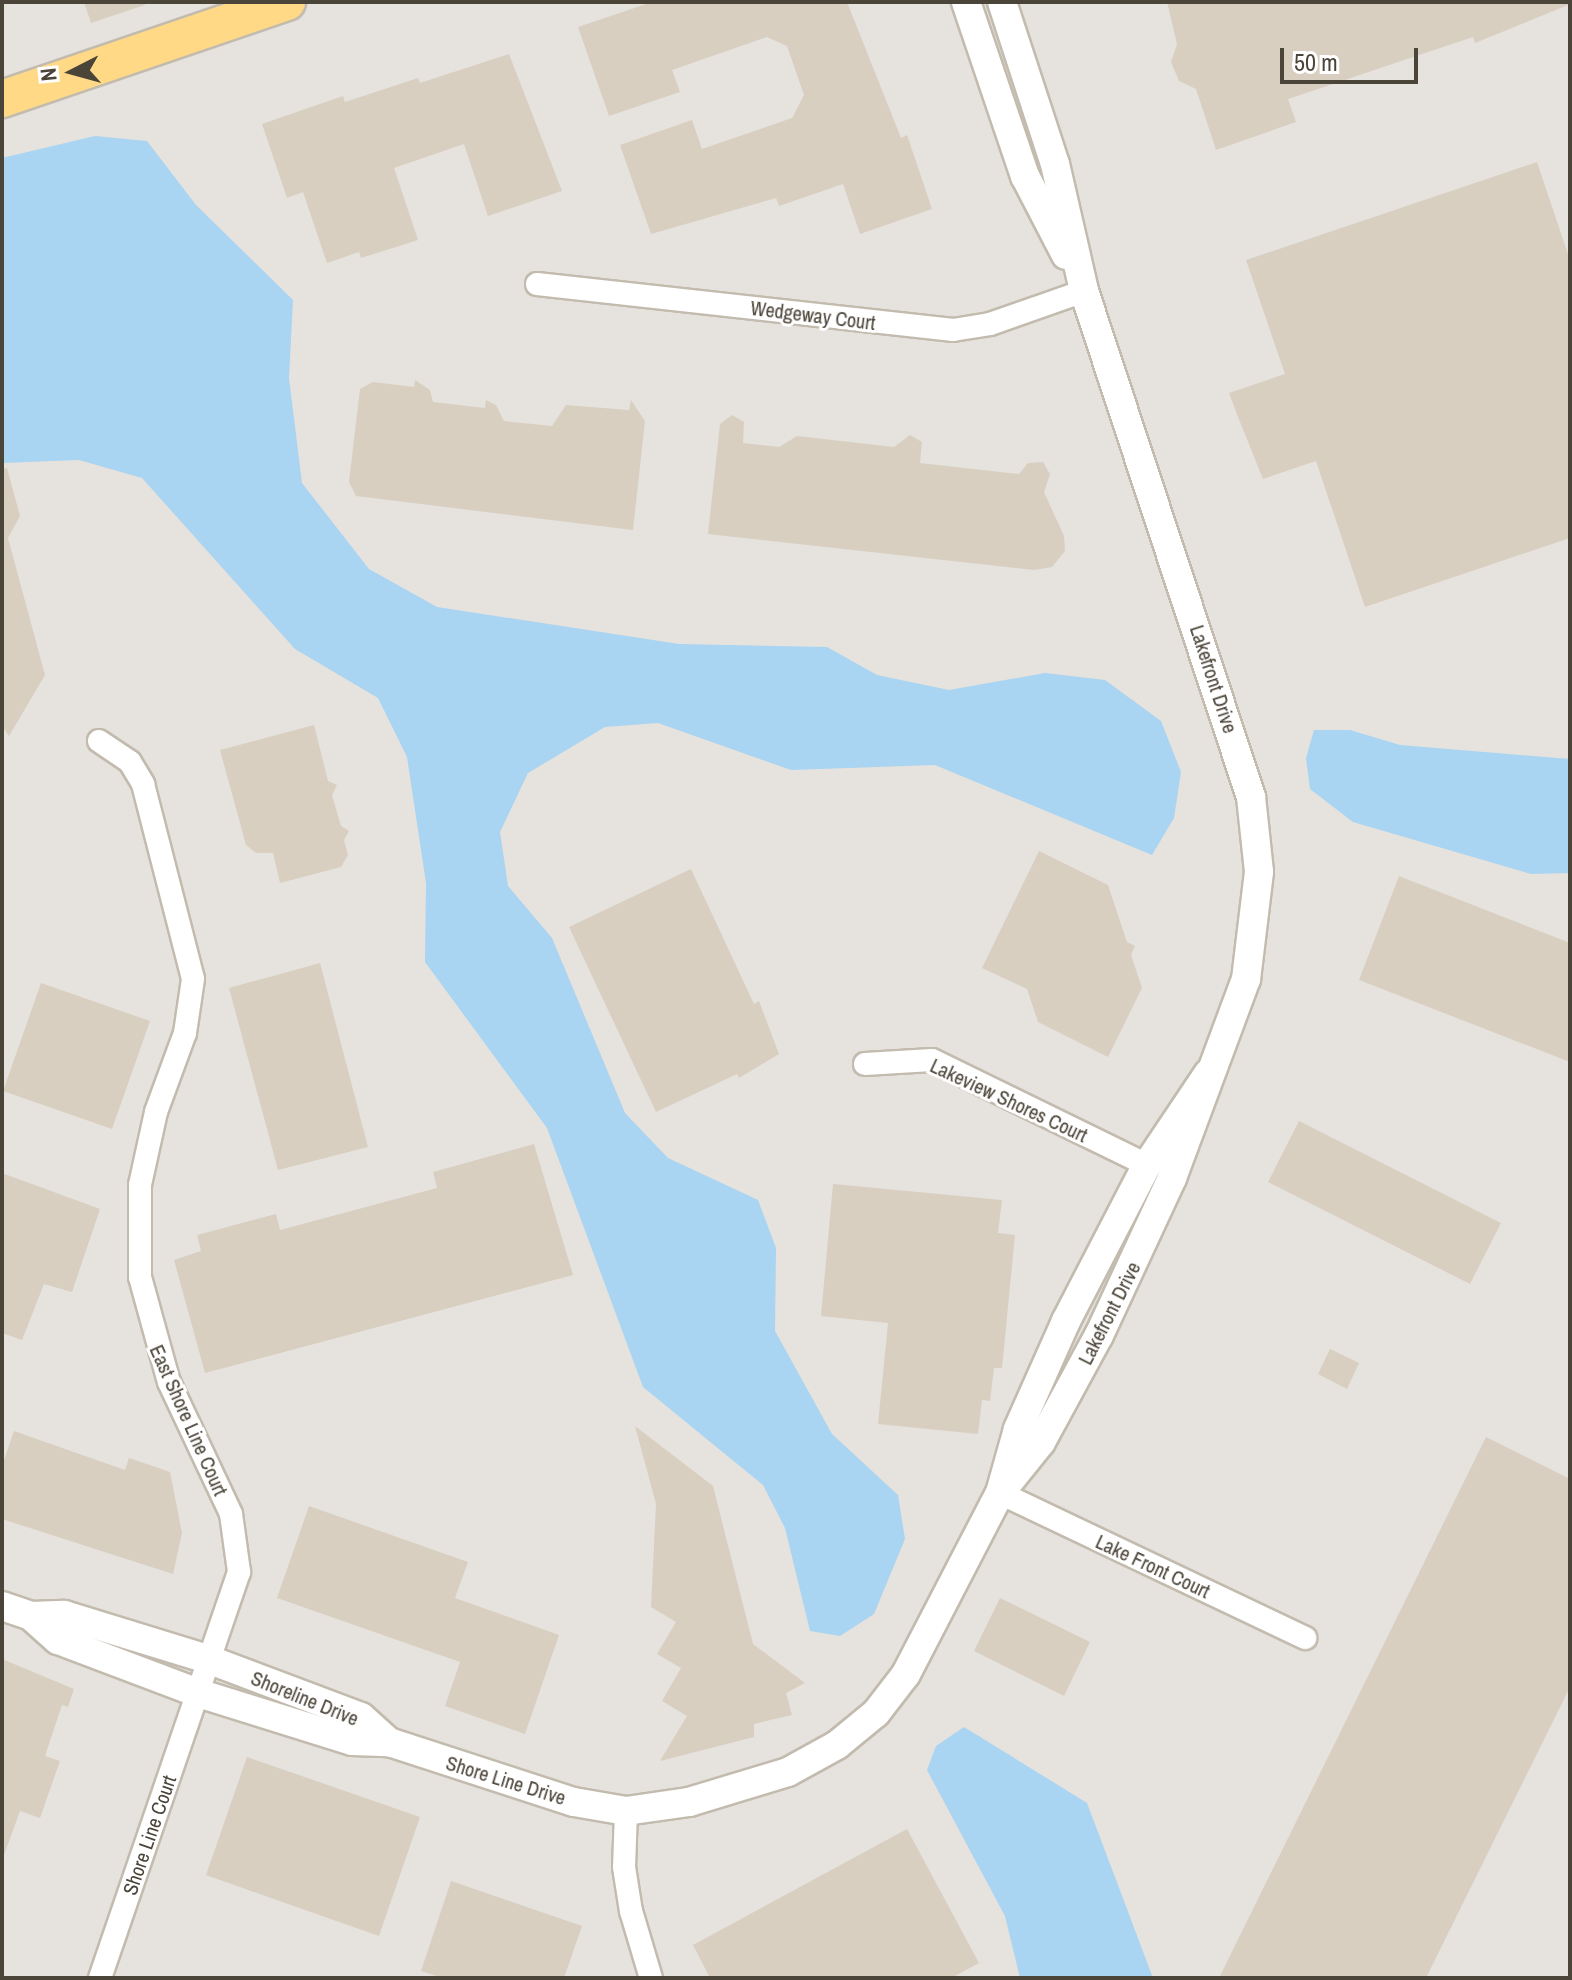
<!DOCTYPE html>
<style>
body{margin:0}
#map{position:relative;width:1572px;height:1980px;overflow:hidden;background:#f6f3ec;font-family:"Archivo Narrow",sans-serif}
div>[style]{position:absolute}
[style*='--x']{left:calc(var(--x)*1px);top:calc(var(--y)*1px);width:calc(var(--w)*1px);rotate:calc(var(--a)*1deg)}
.industrial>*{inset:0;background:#e6e2dd}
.water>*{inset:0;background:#a9d4f2}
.building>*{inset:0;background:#d8cfc1}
.roads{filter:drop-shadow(2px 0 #c2bbae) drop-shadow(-2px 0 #c2bbae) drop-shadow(0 2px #c2bbae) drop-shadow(0 -2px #c2bbae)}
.minor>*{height:22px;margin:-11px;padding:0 11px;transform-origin:11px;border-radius:11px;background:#fff}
.tertiary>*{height:28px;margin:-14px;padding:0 14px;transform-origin:14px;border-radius:14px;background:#fff}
.trunk>*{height:36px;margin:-18px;padding:0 18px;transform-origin:18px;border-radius:18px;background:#ffd985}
span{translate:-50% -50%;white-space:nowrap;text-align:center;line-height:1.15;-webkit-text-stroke:6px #fff;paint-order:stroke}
.street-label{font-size:20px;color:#4b4439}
.frame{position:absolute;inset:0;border:4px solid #4b4439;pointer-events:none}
.north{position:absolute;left:32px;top:32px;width:80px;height:80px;-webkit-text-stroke:6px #fff;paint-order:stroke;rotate:264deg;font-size:22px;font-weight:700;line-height:32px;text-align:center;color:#4b4439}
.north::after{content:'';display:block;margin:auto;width:28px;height:36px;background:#4b4439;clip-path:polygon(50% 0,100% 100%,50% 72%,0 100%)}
.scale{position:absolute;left:1280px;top:48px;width:138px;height:36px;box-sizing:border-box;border:4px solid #4b4439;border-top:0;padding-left:10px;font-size:24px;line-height:28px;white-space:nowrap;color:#4b4439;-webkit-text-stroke:6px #fff;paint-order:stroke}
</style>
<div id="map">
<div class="industrial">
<i style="clip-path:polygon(2px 2px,1570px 2px,1570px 1978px,2px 1978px)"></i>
</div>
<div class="water">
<i style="clip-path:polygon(95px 136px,147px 141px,196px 205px,293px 300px,289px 378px,302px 483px,369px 569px,437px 607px,679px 644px,827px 647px,877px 675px,949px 690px,1045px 673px,1105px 680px,1161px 721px,1181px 772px,1174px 818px,1152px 855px,935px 765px,791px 770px,658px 723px,605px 727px,528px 773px,500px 832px,508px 886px,552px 938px,625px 1113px,668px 1158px,758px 1200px,776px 1248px,775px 1331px,832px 1434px,898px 1495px,905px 1539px,874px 1614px,840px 1636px,810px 1631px,785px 1528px,763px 1485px,643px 1387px,547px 1128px,425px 962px,426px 883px,407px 757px,378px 698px,295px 649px,142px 478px,79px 460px,2px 463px,2px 158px)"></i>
<i style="clip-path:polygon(1314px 730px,1350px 730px,1400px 745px,1570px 759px,1570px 873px,1531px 874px,1353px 822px,1310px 789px,1306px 758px)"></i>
<i style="clip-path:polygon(964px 1727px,1087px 1803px,1153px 1978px,1020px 1978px,1005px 1916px,927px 1770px,936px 1746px)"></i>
</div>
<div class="building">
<i style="clip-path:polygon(84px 2px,144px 2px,145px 5px,91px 23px)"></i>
<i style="clip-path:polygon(652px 2px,847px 2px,901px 138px,907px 135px,932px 209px,860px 234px,843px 184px,779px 206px,776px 198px,651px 234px,620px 145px,692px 120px,702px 149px,792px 118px,804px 95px,787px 46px,767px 37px,672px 70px,680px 92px,609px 116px,578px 27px)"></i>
<i style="clip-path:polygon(1167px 2px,1568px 2px,1568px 5px,1475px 43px,1473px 37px,1288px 99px,1296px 122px,1216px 150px,1196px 89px,1179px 81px,1171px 62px,1177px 44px)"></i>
<i style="clip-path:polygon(509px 54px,562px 191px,488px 216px,464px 144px,394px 168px,418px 240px,361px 258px,359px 252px,327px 263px,303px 192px,287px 198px,262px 124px,343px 96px,345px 102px,418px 78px,420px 83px)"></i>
<i style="clip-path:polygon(1537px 162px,1570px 260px,1570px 538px,1365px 607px,1316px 461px,1263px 479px,1238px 417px,1229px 393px,1285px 374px,1246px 260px)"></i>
<i style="clip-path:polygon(415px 380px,430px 390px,433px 402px,485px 408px,486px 400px,496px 405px,504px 421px,552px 426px,566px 405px,629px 410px,631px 400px,645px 421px,633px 530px,356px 496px,349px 482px,360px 389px,373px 382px,414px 387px)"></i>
<i style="clip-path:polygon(732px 415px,744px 422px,743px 443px,779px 447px,797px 436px,894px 447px,910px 435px,922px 442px,920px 463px,1019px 474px,1028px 463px,1043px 462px,1050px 474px,1044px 492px,1064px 536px,1065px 551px,1052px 567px,1034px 570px,708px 534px,720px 424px)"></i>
<i style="clip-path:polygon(7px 468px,20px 516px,8px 538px,45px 675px,9px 736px,2px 726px,2px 469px)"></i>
<i style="clip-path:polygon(314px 725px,328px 781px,337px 785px,332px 795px,341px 826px,349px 831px,344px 840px,348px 855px,341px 867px,280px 883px,273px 853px,256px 853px,246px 845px,220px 750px)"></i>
<i style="clip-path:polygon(1039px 851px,1108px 885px,1127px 942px,1135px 946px,1131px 955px,1142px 988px,1108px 1057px,1038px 1022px,1027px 989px,982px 968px)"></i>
<i style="clip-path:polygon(691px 869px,754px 1004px,759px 1001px,779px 1054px,739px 1078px,737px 1074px,656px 1112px,569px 927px)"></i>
<i style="clip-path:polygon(1399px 876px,1570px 943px,1570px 1062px,1359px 980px)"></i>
<i style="clip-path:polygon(320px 963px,368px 1147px,278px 1170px,229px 988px)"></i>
<i style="clip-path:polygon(41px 983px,150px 1021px,112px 1129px,3px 1091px)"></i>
<i style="clip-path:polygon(1299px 1121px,1501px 1223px,1470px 1284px,1268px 1182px)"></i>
<i style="clip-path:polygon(534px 1144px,573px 1275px,205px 1373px,174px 1260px,201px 1251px,197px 1235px,276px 1214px,280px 1230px,437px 1188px,433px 1172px)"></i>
<i style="clip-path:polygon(2px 1173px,100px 1209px,72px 1292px,44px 1284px,22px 1340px,2px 1333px)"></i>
<i style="clip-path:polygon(833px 1184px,1002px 1200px,998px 1233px,1015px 1235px,1002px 1368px,994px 1368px,990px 1401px,982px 1400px,978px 1434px,878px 1424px,888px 1323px,821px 1316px)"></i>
<i style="clip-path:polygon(1330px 1349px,1359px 1363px,1347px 1389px,1318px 1374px)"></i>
<i style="clip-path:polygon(635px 1426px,713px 1486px,753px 1644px,805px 1683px,786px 1693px,792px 1715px,754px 1724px,754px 1737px,660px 1761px,687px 1716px,662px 1701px,681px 1668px,657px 1654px,676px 1622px,651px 1607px,656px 1504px)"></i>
<i style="clip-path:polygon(14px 1431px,125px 1470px,129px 1458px,170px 1472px,182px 1533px,173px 1574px,2px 1519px,2px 1466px)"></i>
<i style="clip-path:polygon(1486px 1437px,1570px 1479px,1570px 1687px,1426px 1978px,1219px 1978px)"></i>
<i style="clip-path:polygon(309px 1506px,468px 1562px,455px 1598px,559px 1635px,525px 1734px,445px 1706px,460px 1662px,277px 1598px)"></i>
<i style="clip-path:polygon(1000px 1598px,1090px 1642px,1064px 1696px,974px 1651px)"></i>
<i style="clip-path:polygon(2px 1659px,74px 1689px,68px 1707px,62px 1705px,45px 1756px,60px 1761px,40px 1818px,20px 1811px,4px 1855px)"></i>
<i style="clip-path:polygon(247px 1757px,420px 1817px,379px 1936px,206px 1875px)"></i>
<i style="clip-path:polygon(907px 1829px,979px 1963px,951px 1978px,710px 1978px,693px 1945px)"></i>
<i style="clip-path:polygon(451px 1881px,582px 1926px,564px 1978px,443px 1978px,421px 1971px)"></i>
</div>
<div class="roads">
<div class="minor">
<i style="--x:537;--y:284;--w:419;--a:6.3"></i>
<i style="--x:953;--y:330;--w:37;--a:-9"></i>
<i style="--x:990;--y:324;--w:100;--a:-19.3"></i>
<i style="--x:99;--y:741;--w:37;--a:34"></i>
<i style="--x:130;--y:762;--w:26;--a:59"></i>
<i style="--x:143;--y:784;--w:201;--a:75.6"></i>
<i style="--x:193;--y:979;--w:55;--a:98.4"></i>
<i style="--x:185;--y:1033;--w:84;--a:110.2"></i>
<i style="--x:156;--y:1112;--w:75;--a:102.4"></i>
<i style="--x:140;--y:1185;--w:92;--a:90"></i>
<i style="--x:140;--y:1277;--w:109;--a:74.6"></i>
<i style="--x:169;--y:1382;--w:146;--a:64.8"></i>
<i style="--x:231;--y:1514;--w:59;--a:82.1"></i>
<i style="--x:239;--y:1572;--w:429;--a:108.9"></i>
<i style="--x:865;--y:1064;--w:67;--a:-3.4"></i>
<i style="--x:932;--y:1060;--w:239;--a:26"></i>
<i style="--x:1000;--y:1493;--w:338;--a:25.4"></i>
<i style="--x:626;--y:1811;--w:56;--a:92"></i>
<i style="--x:624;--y:1867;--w:45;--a:81"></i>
<i style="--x:631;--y:1911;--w:70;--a:73.4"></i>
</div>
<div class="tertiary">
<i style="--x:966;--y:2;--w:184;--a:71.3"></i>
<i style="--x:1025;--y:176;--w:89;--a:62.6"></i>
<i style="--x:1002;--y:2;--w:170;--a:71.9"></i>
<i style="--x:1055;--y:164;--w:130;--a:77.1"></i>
<i style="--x:1084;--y:291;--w:533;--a:71.74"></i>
<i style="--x:1251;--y:797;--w:75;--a:83.9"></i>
<i style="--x:1259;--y:872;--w:108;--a:96.9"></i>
<i style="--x:1246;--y:979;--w:212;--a:110.4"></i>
<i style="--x:1172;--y:1178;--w:173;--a:114.9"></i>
<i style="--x:1099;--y:1335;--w:122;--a:118.5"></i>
<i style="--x:1041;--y:1442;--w:53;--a:128.8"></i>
<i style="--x:2;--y:1606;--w:31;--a:19"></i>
<i style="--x:31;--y:1616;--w:33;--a:-2"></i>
<i style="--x:64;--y:1615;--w:153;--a:17.1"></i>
<i style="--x:210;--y:1660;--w:161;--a:20.7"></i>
<i style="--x:361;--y:1717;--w:38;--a:42"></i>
<i style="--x:31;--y:1616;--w:36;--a:42"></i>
<i style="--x:58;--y:1640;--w:150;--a:20.7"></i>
<i style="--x:198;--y:1693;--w:161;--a:17.3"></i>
<i style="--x:352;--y:1741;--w:37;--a:2"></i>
<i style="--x:389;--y:1742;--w:194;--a:18"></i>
<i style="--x:574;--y:1802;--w:53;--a:9.8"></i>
<i style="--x:626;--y:1811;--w:64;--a:-8.1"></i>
<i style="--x:689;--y:1802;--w:103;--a:-16.9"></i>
<i style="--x:788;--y:1772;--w:56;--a:-28.9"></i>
<i style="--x:837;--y:1745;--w:50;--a:-39.4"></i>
<i style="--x:876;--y:1713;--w:49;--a:-52.4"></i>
<i style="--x:906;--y:1674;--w:204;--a:-62.6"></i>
<i style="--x:1000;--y:1493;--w:66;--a:-74.3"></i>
<i style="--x:1018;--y:1429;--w:118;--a:-66"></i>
<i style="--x:1066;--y:1321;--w:176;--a:-62.6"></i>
<i style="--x:1147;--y:1165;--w:110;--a:-56.2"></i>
</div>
<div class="trunk">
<i style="--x:2;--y:99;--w:301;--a:-18.8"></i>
</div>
</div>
<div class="street-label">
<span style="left:813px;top:315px;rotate:7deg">Wedgeway Court</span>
<span style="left:1214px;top:679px;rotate:72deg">Lakefront Drive</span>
<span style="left:1009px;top:1100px;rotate:25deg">Lakeview Shores Court</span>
<span style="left:1109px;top:1313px;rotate:-63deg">Lakefront Drive</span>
<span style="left:189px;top:1420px;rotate:66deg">East Shore Line Court</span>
<span style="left:1153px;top:1566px;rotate:25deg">Lake Front Court</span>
<span style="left:305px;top:1698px;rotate:22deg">Shoreline Drive</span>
<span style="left:506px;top:1780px;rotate:17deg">Shore Line Drive</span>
<span style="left:149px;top:1835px;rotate:-71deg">Shore Line Court</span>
</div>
<div class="frame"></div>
<div class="north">N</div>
<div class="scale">50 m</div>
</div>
